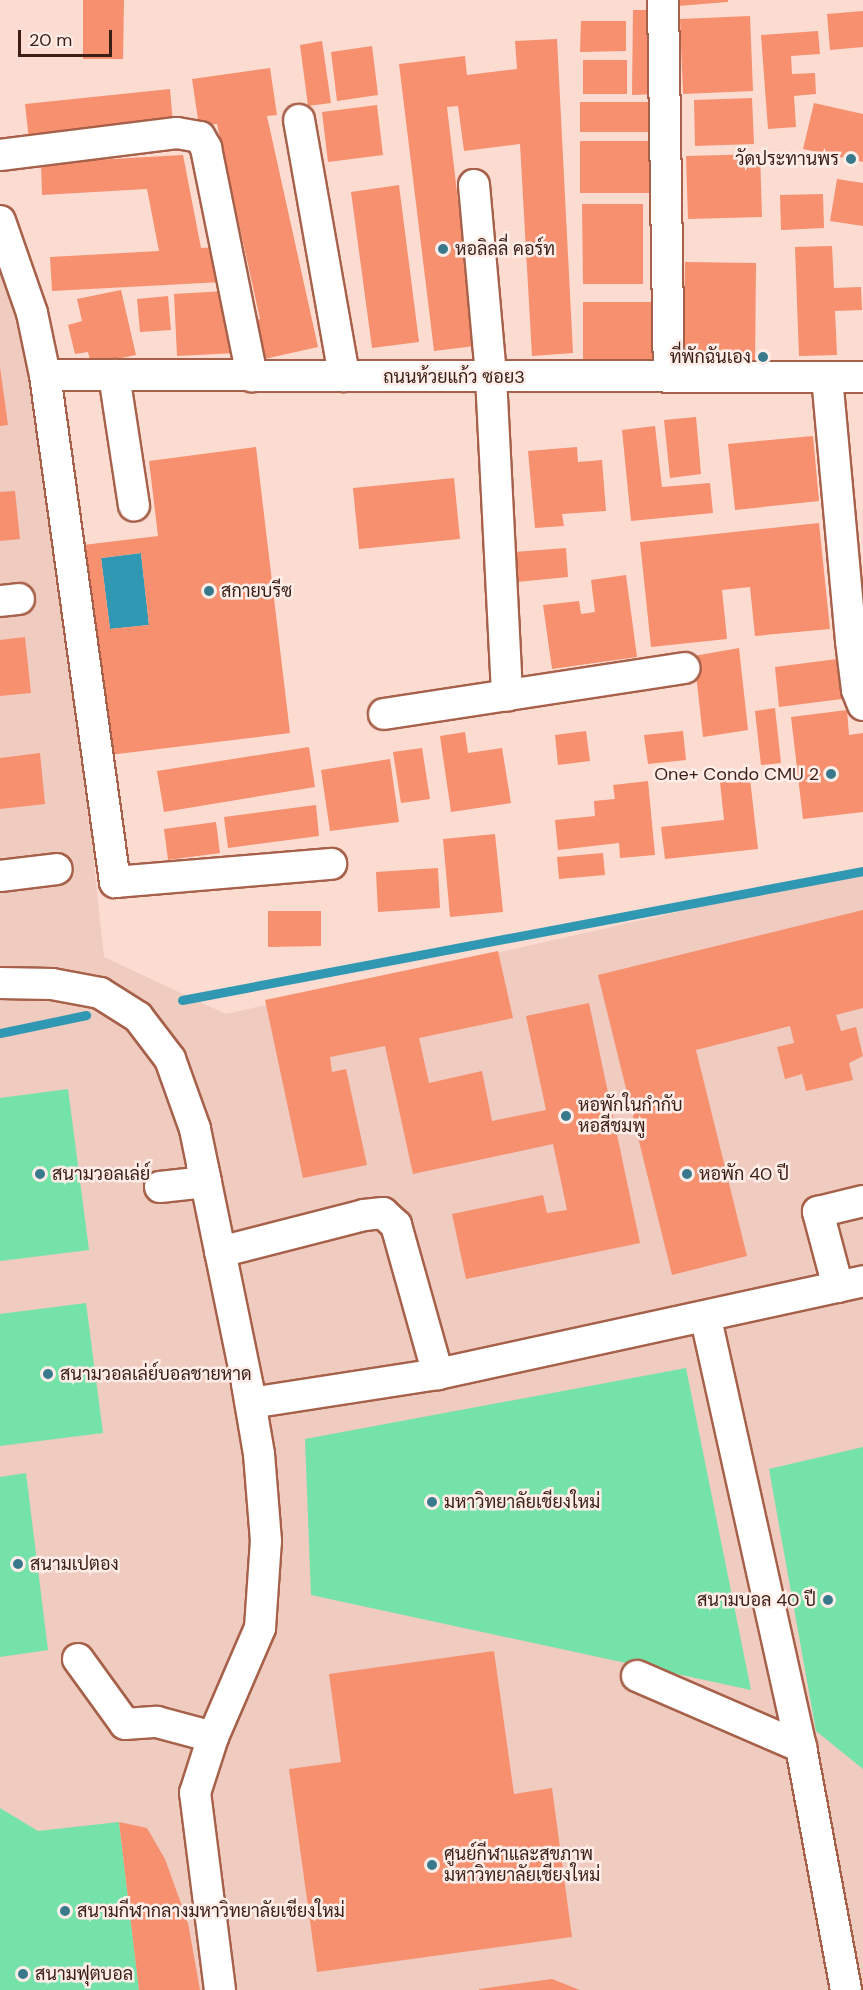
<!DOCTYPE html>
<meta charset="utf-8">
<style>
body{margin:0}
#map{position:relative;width:863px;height:1990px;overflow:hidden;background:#fcdcd1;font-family:"DM Sans",Sarabun,sans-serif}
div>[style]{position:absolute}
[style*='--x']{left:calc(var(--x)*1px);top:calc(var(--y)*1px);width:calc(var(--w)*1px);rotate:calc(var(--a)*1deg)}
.built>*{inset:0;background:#efcbc0}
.green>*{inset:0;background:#75e2a9}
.water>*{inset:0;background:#3198b3}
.stream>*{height:9px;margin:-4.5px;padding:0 4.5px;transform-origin:4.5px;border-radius:4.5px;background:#3198b3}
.building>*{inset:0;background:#f6906f}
.roads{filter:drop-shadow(2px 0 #a7614a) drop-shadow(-2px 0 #a7614a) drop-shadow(0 2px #a7614a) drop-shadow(0 -2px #a7614a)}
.minor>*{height:30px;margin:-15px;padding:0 15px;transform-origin:15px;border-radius:15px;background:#fff}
.dots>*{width:16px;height:16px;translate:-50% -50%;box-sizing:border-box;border:3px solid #feede8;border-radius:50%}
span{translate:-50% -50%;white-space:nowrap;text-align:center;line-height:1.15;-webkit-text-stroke:5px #feede8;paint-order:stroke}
.poi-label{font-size:18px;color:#3b1e14}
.right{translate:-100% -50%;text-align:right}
.left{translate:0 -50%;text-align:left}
.street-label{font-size:18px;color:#3b1e14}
.scale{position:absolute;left:18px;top:30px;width:94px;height:27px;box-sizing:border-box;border:3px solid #3b1e14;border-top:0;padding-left:8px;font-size:18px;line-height:21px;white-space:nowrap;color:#3b1e14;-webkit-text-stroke:4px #feede8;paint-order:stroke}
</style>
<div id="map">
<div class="built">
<i style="clip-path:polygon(0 269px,33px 367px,75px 682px,104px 957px,226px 1014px,863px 870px,863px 1990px,0 1990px)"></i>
</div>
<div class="green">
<i style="clip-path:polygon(68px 1089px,89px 1250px,0 1261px,0 1098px)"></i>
<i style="clip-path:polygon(86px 1303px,103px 1433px,0 1446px,0 1314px)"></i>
<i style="clip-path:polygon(686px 1368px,751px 1690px,311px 1595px,305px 1439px)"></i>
<i style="clip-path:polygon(863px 1447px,863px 1769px,816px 1731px,769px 1469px)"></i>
<i style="clip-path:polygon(26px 1473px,48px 1650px,0 1657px,0 1477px)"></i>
<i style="clip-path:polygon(0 1808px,38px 1831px,119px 1822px,139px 1990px,0 1990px)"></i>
</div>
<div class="water">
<i style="clip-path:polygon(141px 553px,149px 625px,110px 629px,101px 558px)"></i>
</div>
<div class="stream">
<i style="--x:182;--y:1000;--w:693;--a:-10.73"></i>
<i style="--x:0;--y:1033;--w:88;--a:-11.8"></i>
</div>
<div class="building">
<i style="clip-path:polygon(83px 0,124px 0,123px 59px,83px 59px)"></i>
<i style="clip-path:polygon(677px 0,728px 0,728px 2px,678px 6px)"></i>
<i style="clip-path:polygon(633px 10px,659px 10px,659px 94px,632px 95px)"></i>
<i style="clip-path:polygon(863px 11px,863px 47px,830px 50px,827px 14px)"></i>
<i style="clip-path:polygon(750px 16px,753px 91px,683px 94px,680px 19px)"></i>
<i style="clip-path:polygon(581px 21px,626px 21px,626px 51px,580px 52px)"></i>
<i style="clip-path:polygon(818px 31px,820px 54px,791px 56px,792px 74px,815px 73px,816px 94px,794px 96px,796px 127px,768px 129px,761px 35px)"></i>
<i style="clip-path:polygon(557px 39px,573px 353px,532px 356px,520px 144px,464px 151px,458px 106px,447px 107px,475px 346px,434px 351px,399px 64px,465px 56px,467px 75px,517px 69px,515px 41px)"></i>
<i style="clip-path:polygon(322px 41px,331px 103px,308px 106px,300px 45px)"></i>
<i style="clip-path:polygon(372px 46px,378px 95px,337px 101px,331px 52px)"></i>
<i style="clip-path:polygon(583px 60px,627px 60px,627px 94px,583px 94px)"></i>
<i style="clip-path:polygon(270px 68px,277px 115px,267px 116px,318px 347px,260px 360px,252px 321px,260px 319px,217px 124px,199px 126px,192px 79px)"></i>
<i style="clip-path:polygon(170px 89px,173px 124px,29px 140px,25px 104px)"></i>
<i style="clip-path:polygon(752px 98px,754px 144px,695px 146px,694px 100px)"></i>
<i style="clip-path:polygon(580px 102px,656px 102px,656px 132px,580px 132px)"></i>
<i style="clip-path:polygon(814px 103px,863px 114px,863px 162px,803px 149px)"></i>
<i style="clip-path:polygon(377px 105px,383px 155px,328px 162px,322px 112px)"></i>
<i style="clip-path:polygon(580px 141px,654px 141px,655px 193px,580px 193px)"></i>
<i style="clip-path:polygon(760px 154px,762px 217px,688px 219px,686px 156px)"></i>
<i style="clip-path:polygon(183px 155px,201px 248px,220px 247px,222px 282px,52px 291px,50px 257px,159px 251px,147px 189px,42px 195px,41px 163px)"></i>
<i style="clip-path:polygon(837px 179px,863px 183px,863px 226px,830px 221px)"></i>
<i style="clip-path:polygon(399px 185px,419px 342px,372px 348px,351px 192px)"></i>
<i style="clip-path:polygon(823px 194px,824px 228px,781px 230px,780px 195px)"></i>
<i style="clip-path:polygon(582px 204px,643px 204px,643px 284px,583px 284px)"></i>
<i style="clip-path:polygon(832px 246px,834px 288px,861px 287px,862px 310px,835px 311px,837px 355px,799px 356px,795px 247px)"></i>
<i style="clip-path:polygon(685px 262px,756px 263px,755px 365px,683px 364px)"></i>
<i style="clip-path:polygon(121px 290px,136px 355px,91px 364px,88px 352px,75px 354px,68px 325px,82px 321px,77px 299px)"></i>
<i style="clip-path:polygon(225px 291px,236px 353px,177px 356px,174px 294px)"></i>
<i style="clip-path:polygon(168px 296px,171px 330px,140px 332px,137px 299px)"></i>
<i style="clip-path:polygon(583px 302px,656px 302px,656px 362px,583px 362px)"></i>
<i style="clip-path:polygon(0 367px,8px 425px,0 426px)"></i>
<i style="clip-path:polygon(696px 417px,701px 474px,670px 478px,664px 420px)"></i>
<i style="clip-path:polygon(655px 426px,662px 487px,710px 483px,713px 513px,631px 521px,622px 430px)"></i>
<i style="clip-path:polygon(813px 436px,819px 501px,735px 510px,728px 444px)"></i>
<i style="clip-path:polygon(evenodd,256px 447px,290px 733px,109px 755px,83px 545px,158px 536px,149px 461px,256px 447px,141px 553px,149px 625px,110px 629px,101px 558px,141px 553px)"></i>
<i style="clip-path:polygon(577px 447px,578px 462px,602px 460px,606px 511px,562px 514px,564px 526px,535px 528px,528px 451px)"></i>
<i style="clip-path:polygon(454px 478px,460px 539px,359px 549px,353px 488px)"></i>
<i style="clip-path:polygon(15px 491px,20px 539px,0 541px,0 492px)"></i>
<i style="clip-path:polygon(819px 523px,830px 629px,755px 636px,750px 587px,722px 590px,727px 639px,651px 647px,640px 542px)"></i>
<i style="clip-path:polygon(566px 548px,568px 577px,517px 582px,514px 552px)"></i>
<i style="clip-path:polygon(626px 575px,637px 657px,552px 669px,543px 605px,579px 601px,581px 614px,595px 612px,591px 580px)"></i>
<i style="clip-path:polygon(25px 637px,31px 693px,0 696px,0 640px)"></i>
<i style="clip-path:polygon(739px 648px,748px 730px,703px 737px,694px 656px)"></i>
<i style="clip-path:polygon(837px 659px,842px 699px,779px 707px,775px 667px)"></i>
<i style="clip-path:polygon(775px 708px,781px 763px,761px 765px,755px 711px)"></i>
<i style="clip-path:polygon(847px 710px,849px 735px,863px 733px,863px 812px,803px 819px,791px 717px)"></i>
<i style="clip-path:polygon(586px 731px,590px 761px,558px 765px,555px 735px)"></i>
<i style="clip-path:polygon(683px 731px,686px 760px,648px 764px,644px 735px)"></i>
<i style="clip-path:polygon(465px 732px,468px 753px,502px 748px,511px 803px,451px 812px,440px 736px)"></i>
<i style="clip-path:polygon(309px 747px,315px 787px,164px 812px,157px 771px)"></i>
<i style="clip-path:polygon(422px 748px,430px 799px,401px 803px,393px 752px)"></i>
<i style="clip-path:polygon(40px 753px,45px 804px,0 809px,0 758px)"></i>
<i style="clip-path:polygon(390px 759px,399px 822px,330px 831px,321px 770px)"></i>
<i style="clip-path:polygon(749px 770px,758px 849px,665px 859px,661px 827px,724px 820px,719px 773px)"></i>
<i style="clip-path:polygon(648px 781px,655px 855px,620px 858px,619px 843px,558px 850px,555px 820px,595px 816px,594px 801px,615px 799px,613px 785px)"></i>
<i style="clip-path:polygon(316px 805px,319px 836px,228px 848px,224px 817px)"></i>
<i style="clip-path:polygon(216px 822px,220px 853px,168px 860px,164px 829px)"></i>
<i style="clip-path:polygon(495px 834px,503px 912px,450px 917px,443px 839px)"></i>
<i style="clip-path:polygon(603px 853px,605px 875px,559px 879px,557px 857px)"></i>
<i style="clip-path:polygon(438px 868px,440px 908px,378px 912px,376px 872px)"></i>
<i style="clip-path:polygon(863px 910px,863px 1008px,836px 1015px,841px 1031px,856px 1027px,863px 1056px,849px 1063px,853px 1080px,806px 1091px,802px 1074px,785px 1079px,777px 1047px,794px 1043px,790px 1026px,696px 1050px,747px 1256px,672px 1275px,598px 975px)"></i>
<i style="clip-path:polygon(268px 911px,321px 911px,321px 946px,268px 947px)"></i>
<i style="clip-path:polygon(498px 951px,513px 1018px,419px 1038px,429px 1083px,482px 1071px,492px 1121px,546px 1110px,526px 1016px,589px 1003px,640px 1243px,466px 1279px,452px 1214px,543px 1195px,547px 1213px,567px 1210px,553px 1144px,413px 1174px,385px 1046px,330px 1057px,332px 1072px,346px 1069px,367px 1165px,303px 1178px,265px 1000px)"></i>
<i style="clip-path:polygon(494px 1651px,514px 1794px,552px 1788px,572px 1937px,317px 1972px,289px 1769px,341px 1762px,329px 1674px)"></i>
<i style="clip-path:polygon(119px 1822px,147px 1828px,165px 1859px,188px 1923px,200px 1990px,139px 1990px)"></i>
<i style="clip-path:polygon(552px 1979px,580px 1990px,479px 1990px,479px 1989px)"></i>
</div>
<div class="roads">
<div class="minor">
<i style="--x:663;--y:0;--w:377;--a:89.1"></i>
<i style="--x:299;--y:120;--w:260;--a:80"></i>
<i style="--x:0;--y:155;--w:178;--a:-7.1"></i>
<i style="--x:177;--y:133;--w:23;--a:10"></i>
<i style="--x:200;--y:137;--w:13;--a:61"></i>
<i style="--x:206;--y:148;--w:233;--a:78.6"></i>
<i style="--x:474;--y:185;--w:193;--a:84.9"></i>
<i style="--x:491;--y:377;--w:319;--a:87.1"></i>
<i style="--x:0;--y:221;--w:97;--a:70.8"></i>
<i style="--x:32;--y:313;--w:63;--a:78.2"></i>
<i style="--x:45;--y:375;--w:512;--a:82.14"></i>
<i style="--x:115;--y:882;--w:217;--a:-4.8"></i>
<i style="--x:45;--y:375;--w:818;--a:0.14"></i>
<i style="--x:114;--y:375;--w:132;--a:81.3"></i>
<i style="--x:827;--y:377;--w:265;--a:84.8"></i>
<i style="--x:851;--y:641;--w:49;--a:83"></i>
<i style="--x:857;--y:690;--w:16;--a:68"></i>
<i style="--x:0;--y:601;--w:19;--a:-6"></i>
<i style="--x:384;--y:714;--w:304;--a:-8.7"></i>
<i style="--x:0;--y:876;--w:57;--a:-7"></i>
<i style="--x:0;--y:983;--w:52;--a:1.1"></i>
<i style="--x:52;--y:984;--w:49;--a:10.6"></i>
<i style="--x:100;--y:993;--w:45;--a:32.3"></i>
<i style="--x:138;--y:1017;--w:53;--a:52.7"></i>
<i style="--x:170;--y:1059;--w:74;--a:70.3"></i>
<i style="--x:195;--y:1129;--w:280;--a:78.4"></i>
<i style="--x:251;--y:1403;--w:189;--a:-8.8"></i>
<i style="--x:438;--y:1374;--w:435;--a:-12.3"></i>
<i style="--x:160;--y:1187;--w:46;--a:-6.2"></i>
<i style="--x:206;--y:1182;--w:18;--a:-103"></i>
<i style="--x:220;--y:1252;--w:149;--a:-14.4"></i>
<i style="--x:364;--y:1215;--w:19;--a:-6"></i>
<i style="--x:383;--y:1213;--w:18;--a:43"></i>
<i style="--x:396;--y:1225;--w:155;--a:74.3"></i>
<i style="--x:838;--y:1287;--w:78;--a:-104.9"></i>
<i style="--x:818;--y:1212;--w:46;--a:-13.7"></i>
<i style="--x:706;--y:1319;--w:438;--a:77.5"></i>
<i style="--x:801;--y:1747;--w:247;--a:79.5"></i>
<i style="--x:78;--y:1659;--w:80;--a:54.1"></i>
<i style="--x:125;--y:1724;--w:32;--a:-4"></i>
<i style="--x:157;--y:1722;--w:58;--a:15"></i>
<i style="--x:637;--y:1676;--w:179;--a:23.4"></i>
<i style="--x:220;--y:1990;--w:199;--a:-97.2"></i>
<i style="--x:195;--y:1793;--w:59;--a:-72.2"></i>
<i style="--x:213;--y:1737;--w:119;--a:-66.7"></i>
<i style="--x:260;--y:1628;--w:87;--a:-86.1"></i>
<i style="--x:266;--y:1541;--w:87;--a:-94.6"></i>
<i style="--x:259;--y:1454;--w:71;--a:-99.7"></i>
</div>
</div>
<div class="dots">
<i style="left:851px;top:159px;background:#387a8c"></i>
<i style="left:443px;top:249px;background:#387a8c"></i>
<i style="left:763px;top:357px;background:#387a8c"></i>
<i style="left:209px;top:591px;background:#387a8c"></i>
<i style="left:831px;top:774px;background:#387a8c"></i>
<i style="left:566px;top:1116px;background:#387a8c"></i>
<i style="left:40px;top:1174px;background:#387a8c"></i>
<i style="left:687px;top:1174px;background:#387a8c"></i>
<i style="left:48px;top:1374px;background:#387a8c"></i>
<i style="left:432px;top:1502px;background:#387a8c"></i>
<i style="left:18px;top:1564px;background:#387a8c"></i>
<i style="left:828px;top:1600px;background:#387a8c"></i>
<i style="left:432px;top:1865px;background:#387a8c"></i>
<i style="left:65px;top:1911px;background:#387a8c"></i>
<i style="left:23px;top:1974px;background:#387a8c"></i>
</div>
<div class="poi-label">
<span class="right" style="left:839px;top:159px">วัดประทานพร</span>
<span class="left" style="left:455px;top:249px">หอลิลลี่ คอร์ท</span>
<span class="right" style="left:751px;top:357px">ที่พักฉันเอง</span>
<span class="left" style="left:221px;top:591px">สกายบรีซ</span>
<span class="right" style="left:819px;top:774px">One+ Condo CMU 2</span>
<span class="left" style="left:578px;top:1116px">หอพักในกำกับ<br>หอสีชมพู</span>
<span class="left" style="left:52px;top:1174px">สนามวอลเล่ย์</span>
<span class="left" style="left:699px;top:1174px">หอพัก 40 ปี</span>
<span class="left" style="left:60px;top:1374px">สนามวอลเล่ย์บอลชายหาด</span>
<span class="left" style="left:444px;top:1502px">มหาวิทยาลัยเชียงใหม่</span>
<span class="left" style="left:30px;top:1564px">สนามเปตอง</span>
<span class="right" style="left:816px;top:1600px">สนามบอล 40 ปี</span>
<span class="left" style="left:444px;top:1865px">ศูนย์กีฬาและสุขภาพ<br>มหาวิทยาลัยเชียงใหม่</span>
<span class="left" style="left:77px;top:1911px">สนามกีฬากลางมหาวิทยาลัยเชียงใหม่</span>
<span class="left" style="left:35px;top:1974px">สนามฟุตบอล</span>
</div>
<div class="street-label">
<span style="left:454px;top:377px">ถนนห้วยแก้ว ซอย3</span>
</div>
<div class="scale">20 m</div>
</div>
